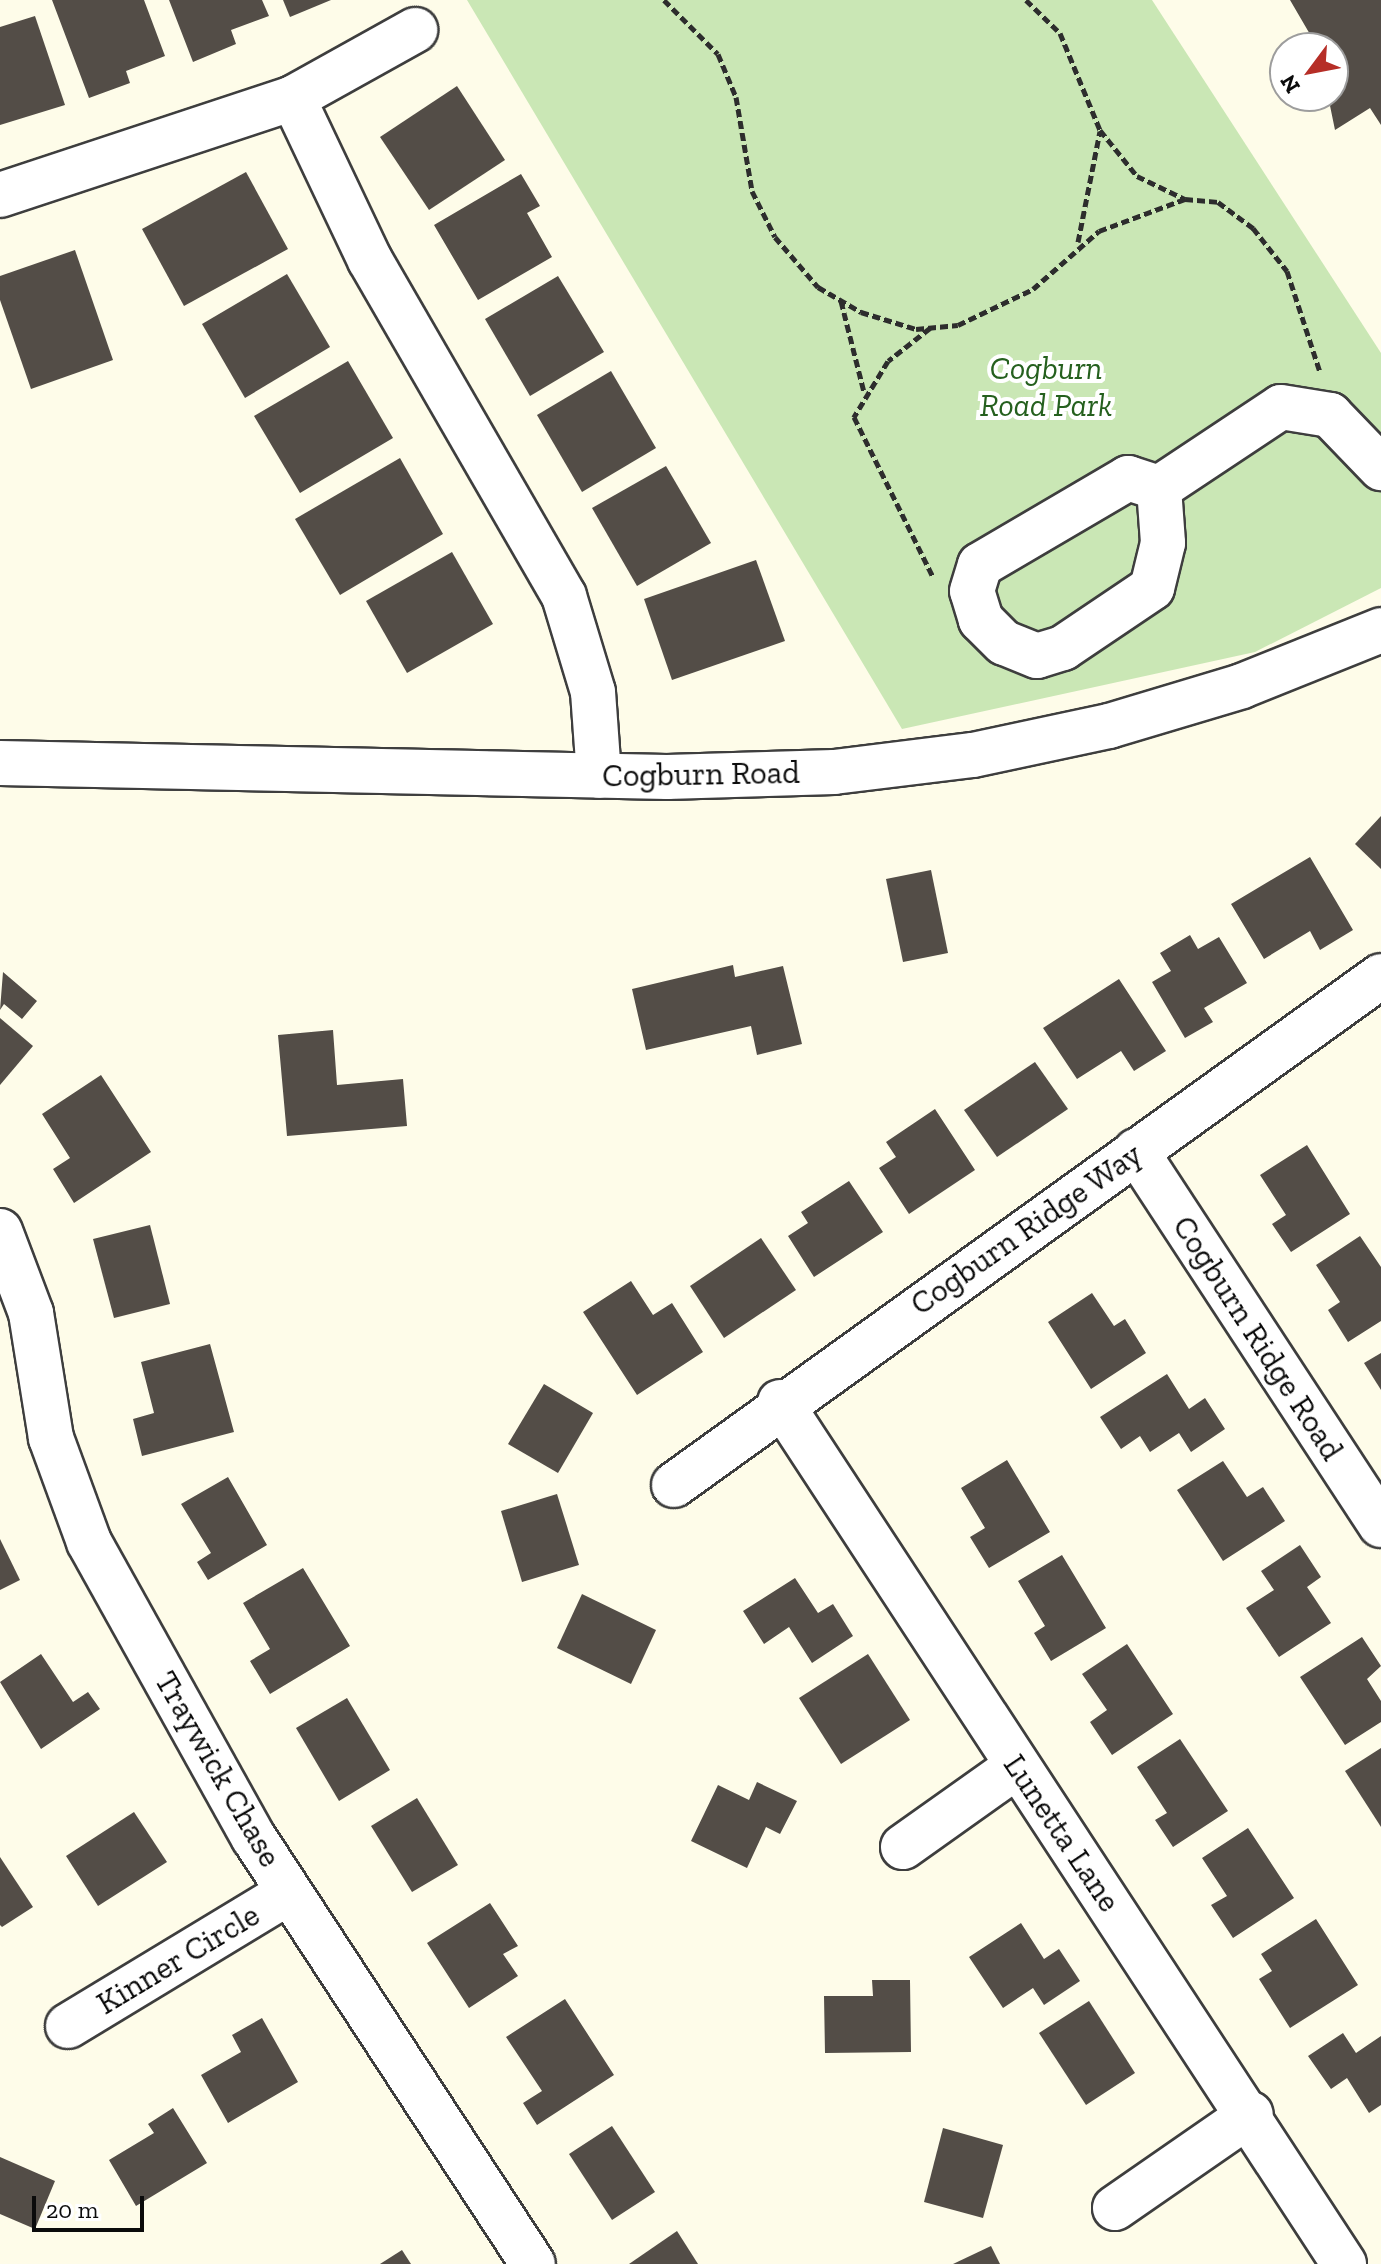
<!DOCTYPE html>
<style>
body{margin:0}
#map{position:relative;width:1381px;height:2264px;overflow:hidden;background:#fefce9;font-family:"Zilla Slab",serif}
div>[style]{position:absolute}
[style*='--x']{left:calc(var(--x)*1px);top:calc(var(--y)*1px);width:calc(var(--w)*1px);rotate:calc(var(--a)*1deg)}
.green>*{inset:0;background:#cae7b5}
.building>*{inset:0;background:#534d47}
.path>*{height:5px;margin-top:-2.5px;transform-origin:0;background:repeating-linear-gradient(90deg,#2d2d2d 0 8px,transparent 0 12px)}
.roads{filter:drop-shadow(2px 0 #3e3e3e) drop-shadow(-2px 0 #3e3e3e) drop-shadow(0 2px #3e3e3e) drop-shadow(0 -2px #3e3e3e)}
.minor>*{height:44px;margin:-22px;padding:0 22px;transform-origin:22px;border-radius:22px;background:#fff}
span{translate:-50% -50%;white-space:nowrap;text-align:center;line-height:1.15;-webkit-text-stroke:8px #fff;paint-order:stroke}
.park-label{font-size:32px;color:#25601e;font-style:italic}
.street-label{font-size:32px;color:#0b0b0b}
.north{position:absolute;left:1269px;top:32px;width:80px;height:80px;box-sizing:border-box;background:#fff;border:2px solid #9d9d9d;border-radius:50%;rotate:238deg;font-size:22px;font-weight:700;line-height:32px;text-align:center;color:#0b0b0b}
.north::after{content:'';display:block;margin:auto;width:28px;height:36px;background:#b62e27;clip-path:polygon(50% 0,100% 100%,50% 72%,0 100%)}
.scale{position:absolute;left:32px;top:2196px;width:112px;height:36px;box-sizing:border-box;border:4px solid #0b0b0b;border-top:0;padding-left:10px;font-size:24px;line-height:28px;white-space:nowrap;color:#0b0b0b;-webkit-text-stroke:6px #fff;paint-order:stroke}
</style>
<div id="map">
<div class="green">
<i style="clip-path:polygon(467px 0,1152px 0,1381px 353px,1381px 588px,1255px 652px,902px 729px)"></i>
</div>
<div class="building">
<i style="clip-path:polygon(52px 0,144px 0,165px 56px,126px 71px,130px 83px,89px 98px)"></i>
<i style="clip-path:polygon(169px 0,262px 0,269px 16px,231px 30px,236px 44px,193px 62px)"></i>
<i style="clip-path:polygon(283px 0,331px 0,290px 17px)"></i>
<i style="clip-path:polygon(1290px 0,1381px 0,1381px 125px,1370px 108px,1335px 130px,1328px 96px,1333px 48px,1318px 48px)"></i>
<i style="clip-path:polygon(35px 16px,65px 105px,0 125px,0 27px)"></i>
<i style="clip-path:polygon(457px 86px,505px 160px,429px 210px,380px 137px)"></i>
<i style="clip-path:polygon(246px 172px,288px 249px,184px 306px,142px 229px)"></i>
<i style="clip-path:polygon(521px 174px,540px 206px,527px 213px,552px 257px,478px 300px,434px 225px)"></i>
<i style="clip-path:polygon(75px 250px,113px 360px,31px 389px,0 300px,0 276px)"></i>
<i style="clip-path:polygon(287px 274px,330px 347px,245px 398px,202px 324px)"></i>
<i style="clip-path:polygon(558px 276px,604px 352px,530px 396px,485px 319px)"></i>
<i style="clip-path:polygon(348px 361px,393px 438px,300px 493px,254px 416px)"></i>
<i style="clip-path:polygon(611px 371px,656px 448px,582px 492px,537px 415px)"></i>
<i style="clip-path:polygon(400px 458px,443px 534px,340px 595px,295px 519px)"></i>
<i style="clip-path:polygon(666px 466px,711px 543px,637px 586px,592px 508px)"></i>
<i style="clip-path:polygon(452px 552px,493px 624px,407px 673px,366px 601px)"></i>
<i style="clip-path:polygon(756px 560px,785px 641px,672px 680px,644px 599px)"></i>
<i style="clip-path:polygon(1381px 816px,1381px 869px,1355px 844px)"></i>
<i style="clip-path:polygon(1310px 857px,1353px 930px,1320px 950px,1310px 931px,1264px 959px,1231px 904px)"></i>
<i style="clip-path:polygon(931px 870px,948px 953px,903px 962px,886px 879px)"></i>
<i style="clip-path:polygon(1190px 935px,1198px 949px,1219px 937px,1247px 983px,1204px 1008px,1213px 1022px,1185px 1038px,1152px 982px,1171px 971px,1160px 953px)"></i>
<i style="clip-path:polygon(733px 965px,735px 977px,783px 966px,802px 1044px,757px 1055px,751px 1026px,646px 1050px,632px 989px)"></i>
<i style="clip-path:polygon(3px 972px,37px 1001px,22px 1019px,4px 1004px,0 1010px)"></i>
<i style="clip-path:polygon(1119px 979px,1166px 1051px,1134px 1071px,1121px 1051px,1077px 1079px,1043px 1028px)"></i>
<i style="clip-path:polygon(0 1018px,33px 1046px,0 1085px)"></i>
<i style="clip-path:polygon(333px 1030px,337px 1085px,403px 1079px,407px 1126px,287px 1136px,278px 1035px)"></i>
<i style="clip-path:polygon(1035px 1062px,1068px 1109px,997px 1157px,964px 1110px)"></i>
<i style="clip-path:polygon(101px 1075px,151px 1152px,74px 1203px,53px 1169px,70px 1158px,42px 1114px)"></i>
<i style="clip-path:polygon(935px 1109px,975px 1170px,909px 1214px,879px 1168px,896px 1157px,886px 1142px)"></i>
<i style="clip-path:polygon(1307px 1145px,1350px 1214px,1291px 1252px,1272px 1224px,1286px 1215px,1260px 1175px)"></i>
<i style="clip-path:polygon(849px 1181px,883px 1232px,814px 1277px,788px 1236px,808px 1223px,801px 1212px)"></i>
<i style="clip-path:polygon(150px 1225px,170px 1304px,114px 1318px,93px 1239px)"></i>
<i style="clip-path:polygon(1360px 1236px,1381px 1267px,1381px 1321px,1348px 1342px,1328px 1310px,1340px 1302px,1316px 1265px)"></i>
<i style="clip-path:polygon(761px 1238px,796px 1290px,724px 1338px,690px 1286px)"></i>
<i style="clip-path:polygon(631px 1281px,653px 1315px,672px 1303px,703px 1352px,637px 1395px,583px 1312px)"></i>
<i style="clip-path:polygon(1092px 1293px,1114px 1326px,1125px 1319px,1146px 1353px,1091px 1389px,1048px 1322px)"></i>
<i style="clip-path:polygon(210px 1344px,234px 1432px,142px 1456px,133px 1419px,154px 1413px,141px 1362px)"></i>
<i style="clip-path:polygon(1381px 1353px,1381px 1390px,1364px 1363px)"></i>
<i style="clip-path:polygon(1167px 1374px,1189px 1409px,1205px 1398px,1225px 1429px,1191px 1452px,1179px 1433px,1150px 1452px,1140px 1436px,1121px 1449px,1100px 1417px)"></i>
<i style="clip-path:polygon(544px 1384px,593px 1413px,558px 1473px,508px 1444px)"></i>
<i style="clip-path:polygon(1007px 1460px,1050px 1532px,989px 1568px,970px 1537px,985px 1528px,961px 1488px)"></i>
<i style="clip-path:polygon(1223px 1461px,1247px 1497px,1263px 1487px,1285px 1521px,1223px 1561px,1177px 1490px)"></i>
<i style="clip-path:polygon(228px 1477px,267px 1545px,208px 1580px,197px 1562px,211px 1553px,181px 1504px)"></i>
<i style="clip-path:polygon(557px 1494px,579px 1565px,522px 1582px,501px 1511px)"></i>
<i style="clip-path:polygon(0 1539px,20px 1580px,0 1590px)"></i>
<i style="clip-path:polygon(1300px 1545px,1321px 1577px,1307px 1587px,1331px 1623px,1279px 1657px,1246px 1608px,1274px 1590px,1261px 1571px)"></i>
<i style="clip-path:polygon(1062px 1555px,1106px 1628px,1051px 1661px,1034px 1633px,1045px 1626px,1018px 1581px)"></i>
<i style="clip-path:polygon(303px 1568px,350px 1646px,270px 1694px,250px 1661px,270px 1649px,243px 1603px)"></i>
<i style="clip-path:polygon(795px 1578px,818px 1613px,833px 1604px,853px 1636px,812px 1663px,789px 1627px,764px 1644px,743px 1611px)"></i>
<i style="clip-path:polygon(582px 1594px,656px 1630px,631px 1684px,557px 1648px)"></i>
<i style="clip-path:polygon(1362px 1637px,1381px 1666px,1367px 1679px,1381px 1701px,1381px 1722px,1345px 1745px,1300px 1677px)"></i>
<i style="clip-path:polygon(1127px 1644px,1173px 1714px,1112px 1755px,1090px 1722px,1107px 1710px,1082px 1674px)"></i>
<i style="clip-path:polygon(41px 1654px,73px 1702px,88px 1692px,100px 1709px,41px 1749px,0 1682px)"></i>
<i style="clip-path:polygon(868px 1654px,910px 1720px,841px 1764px,799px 1698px)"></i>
<i style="clip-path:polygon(347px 1698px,390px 1770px,339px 1801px,296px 1728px)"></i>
<i style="clip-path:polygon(1180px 1739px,1228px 1811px,1173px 1847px,1155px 1820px,1167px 1813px,1137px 1767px)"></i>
<i style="clip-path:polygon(1381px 1748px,1381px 1827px,1345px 1771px)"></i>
<i style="clip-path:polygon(757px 1782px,797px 1801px,780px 1834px,766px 1827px,747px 1868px,691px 1841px,718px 1785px,749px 1800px)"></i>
<i style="clip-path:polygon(417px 1798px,458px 1865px,412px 1892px,371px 1826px)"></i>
<i style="clip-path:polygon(134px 1812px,167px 1862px,98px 1906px,66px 1856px)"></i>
<i style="clip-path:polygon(1248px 1828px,1294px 1898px,1233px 1938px,1211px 1905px,1227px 1896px,1202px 1858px)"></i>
<i style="clip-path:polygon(0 1857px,33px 1907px,2px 1927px,0 1925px)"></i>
<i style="clip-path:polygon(490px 1903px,518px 1946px,503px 1954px,518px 1976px,469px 2008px,427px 1943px)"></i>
<i style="clip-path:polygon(1316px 1919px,1358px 1985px,1290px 2028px,1259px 1979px,1272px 1971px,1261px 1954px)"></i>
<i style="clip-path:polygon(1021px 1923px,1044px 1959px,1059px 1949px,1080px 1981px,1044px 2005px,1033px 1988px,1003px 2008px,969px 1957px)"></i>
<i style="clip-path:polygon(872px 1980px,910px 1980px,911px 2052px,825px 2053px,824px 1996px,873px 1996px)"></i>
<i style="clip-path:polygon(565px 1999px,614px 2075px,537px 2125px,523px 2103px,542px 2091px,506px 2037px)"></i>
<i style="clip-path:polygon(1089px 2001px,1135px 2073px,1086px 2105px,1039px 2033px)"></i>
<i style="clip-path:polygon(262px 2018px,298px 2082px,228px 2123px,201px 2075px,241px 2052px,232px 2035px)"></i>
<i style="clip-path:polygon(1343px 2033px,1356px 2053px,1381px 2036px,1381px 2105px,1369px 2113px,1347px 2078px,1331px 2089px,1308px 2056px)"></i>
<i style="clip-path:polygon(173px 2108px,207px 2163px,136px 2206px,109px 2160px,154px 2133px,148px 2124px)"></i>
<i style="clip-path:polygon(612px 2126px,655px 2192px,612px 2220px,569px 2154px)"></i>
<i style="clip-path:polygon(943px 2128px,1003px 2145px,983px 2218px,924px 2202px)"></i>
<i style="clip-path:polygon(0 2157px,55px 2181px,35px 2229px,0 2214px)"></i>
<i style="clip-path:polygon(677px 2231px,698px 2264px,629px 2264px)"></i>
<i style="clip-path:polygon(991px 2246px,1000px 2264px,953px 2264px)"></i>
<i style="clip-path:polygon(402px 2250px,411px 2264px,380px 2264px)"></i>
</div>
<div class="path">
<i style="--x:664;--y:0;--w:76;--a:45"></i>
<i style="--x:718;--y:54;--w:47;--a:67.3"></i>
<i style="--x:736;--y:97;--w:95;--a:80.3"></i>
<i style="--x:752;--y:191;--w:51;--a:63.4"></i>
<i style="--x:775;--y:237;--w:66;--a:49.3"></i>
<i style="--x:818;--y:287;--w:50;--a:30.2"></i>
<i style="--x:861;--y:312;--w:58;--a:17.2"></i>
<i style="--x:916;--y:329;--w:42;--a:-5.4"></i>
<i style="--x:958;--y:325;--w:83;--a:-25.6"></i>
<i style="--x:1033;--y:289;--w:88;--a:-41.3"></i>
<i style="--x:1099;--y:231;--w:92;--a:-20.4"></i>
<i style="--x:1026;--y:0;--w:47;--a:44.1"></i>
<i style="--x:1060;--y:33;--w:105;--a:67.6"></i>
<i style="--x:1100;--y:130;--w:59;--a:51.2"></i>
<i style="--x:1137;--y:176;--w:53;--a:25.6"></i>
<i style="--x:1185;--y:199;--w:33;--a:5"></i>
<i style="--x:1218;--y:202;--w:44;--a:36.6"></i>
<i style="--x:1253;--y:228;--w:55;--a:51.7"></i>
<i style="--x:1287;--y:271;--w:106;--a:71.9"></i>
<i style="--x:1078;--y:242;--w:113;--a:-78.8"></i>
<i style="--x:841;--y:301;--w:94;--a:75.8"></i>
<i style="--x:930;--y:328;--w:53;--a:141.8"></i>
<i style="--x:888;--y:361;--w:66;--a:121.3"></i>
<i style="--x:854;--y:417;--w:178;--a:63.7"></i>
</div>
<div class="roads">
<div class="minor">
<i style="--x:293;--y:98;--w:140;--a:-29.1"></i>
<i style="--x:0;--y:195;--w:309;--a:-18.3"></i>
<i style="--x:293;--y:98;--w:179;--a:64.6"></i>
<i style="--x:370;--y:260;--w:388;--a:60"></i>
<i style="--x:564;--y:596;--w:100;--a:73.2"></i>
<i style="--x:593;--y:692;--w:84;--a:85.9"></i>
<i style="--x:1128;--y:478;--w:33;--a:18"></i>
<i style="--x:1159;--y:488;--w:55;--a:85.8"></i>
<i style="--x:1163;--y:543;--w:46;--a:103.7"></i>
<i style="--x:1152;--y:588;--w:107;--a:146"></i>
<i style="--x:1063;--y:648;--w:27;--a:163"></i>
<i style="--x:1037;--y:656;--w:35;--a:-158"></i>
<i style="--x:1004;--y:643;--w:33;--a:-135"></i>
<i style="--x:981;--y:620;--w:30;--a:-107"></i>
<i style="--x:972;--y:591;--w:27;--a:-73"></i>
<i style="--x:980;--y:565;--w:172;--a:-30.4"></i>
<i style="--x:1159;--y:488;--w:146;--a:-33.6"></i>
<i style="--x:1281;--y:407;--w:50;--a:9.3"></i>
<i style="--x:1330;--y:415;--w:74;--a:46.1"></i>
<i style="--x:0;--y:763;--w:667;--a:1.2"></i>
<i style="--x:667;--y:777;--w:167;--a:-1.7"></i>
<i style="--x:834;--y:772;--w:140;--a:-7"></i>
<i style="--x:973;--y:755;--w:139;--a:-12"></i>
<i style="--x:1109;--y:726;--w:139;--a:-16.7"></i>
<i style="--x:1242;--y:686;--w:150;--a:-21.9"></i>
<i style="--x:1136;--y:1151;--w:447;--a:56.8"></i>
<i style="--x:0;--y:1231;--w:88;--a:69.3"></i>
<i style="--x:31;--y:1313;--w:127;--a:80.9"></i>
<i style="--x:51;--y:1438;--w:111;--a:69.9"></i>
<i style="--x:89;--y:1542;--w:339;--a:60.9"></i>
<i style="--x:254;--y:1838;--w:509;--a:56.78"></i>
<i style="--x:780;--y:1402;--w:1030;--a:56.8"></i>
<i style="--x:674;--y:1485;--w:871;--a:-35.75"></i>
<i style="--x:903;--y:1847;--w:140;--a:-35.4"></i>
<i style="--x:68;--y:2026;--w:258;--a:-31.2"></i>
<i style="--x:1115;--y:2208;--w:165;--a:-34.7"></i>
</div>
</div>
<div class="park-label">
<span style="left:1046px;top:387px">Cogburn<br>Road Park</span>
</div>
<div class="street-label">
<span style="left:701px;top:774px;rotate:-1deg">Cogburn Road</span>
<span style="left:1026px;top:1229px;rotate:-35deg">Cogburn Ridge Way</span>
<span style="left:1258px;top:1338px;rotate:57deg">Cogburn Ridge Road</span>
<span style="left:218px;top:1769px;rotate:60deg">Traywick Chase</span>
<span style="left:1062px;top:1833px;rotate:56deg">Lunetta Lane</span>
<span style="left:178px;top:1959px;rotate:-31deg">Kinner Circle</span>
</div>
<div class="north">N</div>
<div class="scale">20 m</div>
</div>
